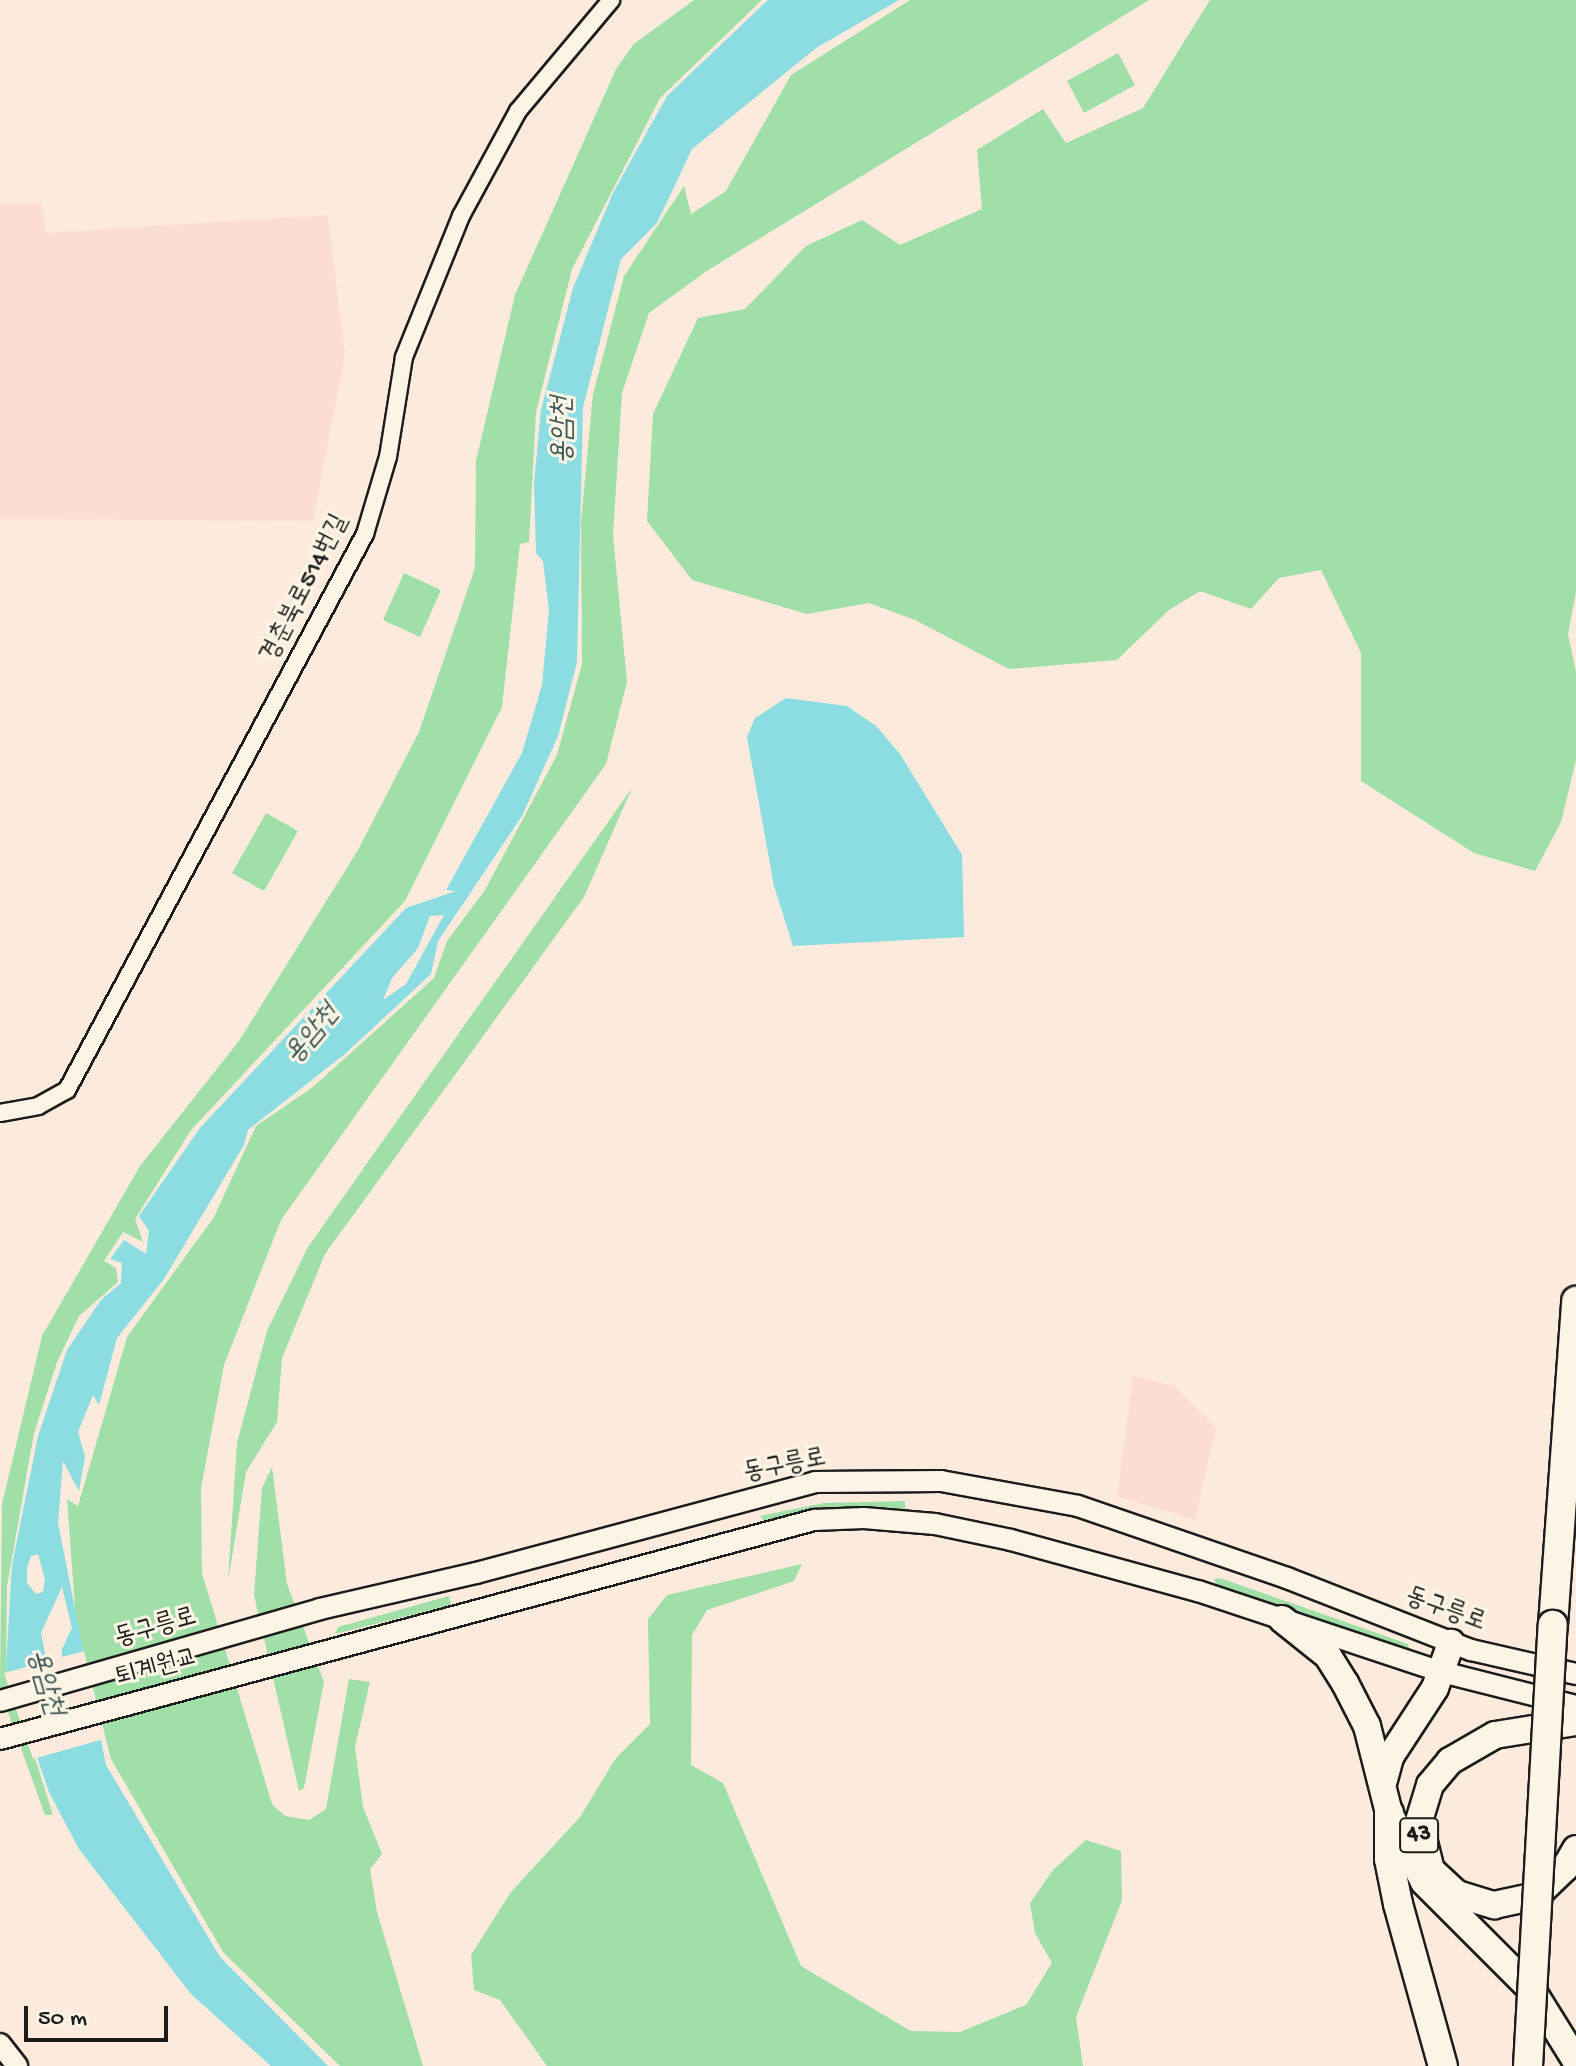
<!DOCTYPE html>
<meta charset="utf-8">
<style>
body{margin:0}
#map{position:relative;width:1576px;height:2066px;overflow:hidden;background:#fceadd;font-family:"Gochi Hand","Poor Story",sans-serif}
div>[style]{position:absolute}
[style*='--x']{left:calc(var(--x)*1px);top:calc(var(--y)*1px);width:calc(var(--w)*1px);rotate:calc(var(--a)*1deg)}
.built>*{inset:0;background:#fcddd3}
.green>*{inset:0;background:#a0dfa7}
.water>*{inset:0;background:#8bdde1}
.pier>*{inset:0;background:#fceadd}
.roads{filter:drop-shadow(2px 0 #1c1c1c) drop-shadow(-2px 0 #1c1c1c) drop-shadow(0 2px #1c1c1c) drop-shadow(0 -2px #1c1c1c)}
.minor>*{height:16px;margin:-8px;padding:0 8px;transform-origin:8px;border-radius:8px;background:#fcf5e5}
.tertiary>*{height:20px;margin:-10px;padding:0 10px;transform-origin:10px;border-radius:10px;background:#fcf5e5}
.trunk>*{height:26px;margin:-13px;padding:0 13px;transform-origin:13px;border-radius:13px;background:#fcf5e5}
.motorway>*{height:28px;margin:-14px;padding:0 14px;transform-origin:14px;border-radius:14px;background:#fcf5e5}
.bridges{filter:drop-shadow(2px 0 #1c1c1c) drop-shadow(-2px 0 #1c1c1c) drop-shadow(0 2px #1c1c1c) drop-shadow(0 -2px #1c1c1c)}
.motorway-bridge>*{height:28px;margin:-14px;padding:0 14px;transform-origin:14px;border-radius:14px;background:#fcf5e5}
span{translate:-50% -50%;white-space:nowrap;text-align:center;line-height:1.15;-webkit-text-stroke:6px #fcf5e5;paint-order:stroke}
.shield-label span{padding:2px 6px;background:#fcf5e5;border:2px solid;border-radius:6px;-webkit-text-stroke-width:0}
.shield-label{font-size:24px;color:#1c1c1c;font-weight:700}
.street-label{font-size:26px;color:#1c1c1c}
.water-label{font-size:28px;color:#3d5657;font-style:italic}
.scale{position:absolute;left:24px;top:2006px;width:144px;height:36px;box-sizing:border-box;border:4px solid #1c1c1c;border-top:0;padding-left:10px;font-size:24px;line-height:28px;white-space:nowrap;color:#1c1c1c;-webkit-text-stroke:6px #fcf5e5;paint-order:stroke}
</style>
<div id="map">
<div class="built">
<i style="clip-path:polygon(42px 203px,46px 233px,328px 215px,345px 355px,313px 521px,0 519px,0 204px)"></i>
<i style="clip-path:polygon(1133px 1375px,1175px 1386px,1216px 1428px,1195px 1520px,1117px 1496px)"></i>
</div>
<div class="green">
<i style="clip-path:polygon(694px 0,762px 0,660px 98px,572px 269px,536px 412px,529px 542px,520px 544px,502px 707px,405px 901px,191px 1130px,135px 1219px,143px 1242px,123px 1232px,104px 1261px,116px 1268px,118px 1282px,79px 1316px,57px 1362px,34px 1433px,7px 1586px,6px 1666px,53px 1815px,45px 1815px,0 1690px,2px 1504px,42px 1336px,140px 1166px,239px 1041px,358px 850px,419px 732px,475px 568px,476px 461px,515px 295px,616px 69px,634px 44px)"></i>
<i style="clip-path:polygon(910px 0,1149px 0,705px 272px,649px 313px,622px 393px,613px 535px,627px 682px,606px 764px,281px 1220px,224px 1365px,201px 1488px,202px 1573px,272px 1804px,285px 1816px,309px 1820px,326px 1809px,349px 1679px,370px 1682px,355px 1747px,363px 1807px,382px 1854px,370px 1869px,377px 1912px,423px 2066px,340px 2066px,223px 1952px,111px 1759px,76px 1621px,67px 1499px,78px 1506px,127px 1337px,214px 1217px,256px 1126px,313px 1087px,434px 978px,447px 941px,485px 890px,557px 755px,582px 664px,581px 522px,593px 394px,624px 276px,684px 186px,691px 214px,726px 191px,791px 75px)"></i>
<i style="clip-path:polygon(1210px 0,1576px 0,1576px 592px,1568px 634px,1576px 672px,1576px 760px,1561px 822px,1535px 871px,1474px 853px,1361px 781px,1361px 653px,1321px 570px,1279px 578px,1251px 609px,1200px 591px,1169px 610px,1117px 660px,1009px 669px,915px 620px,869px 603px,807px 614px,692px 580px,647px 521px,653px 414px,698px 318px,745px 309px,806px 246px,862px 220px,900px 245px,982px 209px,977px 150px,1043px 109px,1066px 143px,1143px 108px)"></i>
<i style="clip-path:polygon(1118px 53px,1135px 85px,1084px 113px,1067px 81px)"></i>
<i style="clip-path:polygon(404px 573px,441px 590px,420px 637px,383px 620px)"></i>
<i style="clip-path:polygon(632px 788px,584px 897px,325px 1254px,282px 1358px,277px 1422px,246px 1472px,228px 1581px,237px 1443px,267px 1331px,308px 1247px)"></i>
<i style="clip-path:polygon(266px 813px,298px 831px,264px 891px,232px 873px)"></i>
<i style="clip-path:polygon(272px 1467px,287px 1584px,324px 1682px,304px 1788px,299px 1791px,254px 1595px,262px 1488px)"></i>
<i style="clip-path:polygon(905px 1501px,905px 1510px,765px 1522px,760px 1516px,824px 1503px)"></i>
<i style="clip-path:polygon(802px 1564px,794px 1581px,707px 1610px,692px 1635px,691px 1765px,723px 1783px,801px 1966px,911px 2031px,960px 2032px,1026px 2005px,1052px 1963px,1035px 1933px,1030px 1903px,1053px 1870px,1086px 1840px,1121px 1851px,1122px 1900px,1076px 2017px,1083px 2066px,547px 2066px,500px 2000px,474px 1990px,471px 1955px,511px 1892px,580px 1817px,616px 1758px,650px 1724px,648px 1619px,667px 1595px)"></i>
<i style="clip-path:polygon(1220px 1578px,1408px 1644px,1409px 1650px,1217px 1587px,1214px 1579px)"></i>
<i style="clip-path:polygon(449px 1596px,451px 1605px,335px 1634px,338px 1627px)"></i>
</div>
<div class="water">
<i style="clip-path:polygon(evenodd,768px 0,899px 0,816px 48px,692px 149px,657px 223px,621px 259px,583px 407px,577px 662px,558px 736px,522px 816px,438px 941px,431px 974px,345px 1054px,248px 1130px,244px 1145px,164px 1279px,117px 1338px,99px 1405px,93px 1395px,78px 1432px,85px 1457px,79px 1491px,63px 1461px,58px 1523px,106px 1765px,220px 1957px,328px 2066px,271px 2066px,191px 1994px,79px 1849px,49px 1792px,6px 1666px,12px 1565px,38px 1436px,67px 1350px,101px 1300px,121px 1283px,122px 1263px,110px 1259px,124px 1240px,146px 1254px,149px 1231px,139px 1216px,200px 1128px,406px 908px,456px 891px,446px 890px,522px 753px,542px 685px,549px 610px,543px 561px,536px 553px,534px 483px,541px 410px,573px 288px,613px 193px,667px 96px,768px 0,444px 915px,406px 984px,383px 1000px,392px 978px,418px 948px,430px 916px,444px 915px,768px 0,38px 1554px,45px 1580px,43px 1592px,36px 1594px,27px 1583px,27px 1568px,31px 1556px,38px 1554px,768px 0,62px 1587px,72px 1628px,62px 1649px,62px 1663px,47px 1664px,41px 1633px,62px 1587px)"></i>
<i style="clip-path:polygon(786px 698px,847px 706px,876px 726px,900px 754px,962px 855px,964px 937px,793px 946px,774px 886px,747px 737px,755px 718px)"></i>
</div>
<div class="pier">
<i style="clip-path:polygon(84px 1651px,104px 1739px,33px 1759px,4px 1673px)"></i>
</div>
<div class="roads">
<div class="minor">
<i style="--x:0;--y:1113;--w:39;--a:-10"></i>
<i style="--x:38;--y:1106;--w:33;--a:-29"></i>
<i style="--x:67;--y:1090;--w:631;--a:-61.81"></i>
<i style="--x:365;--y:534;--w:80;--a:-73.4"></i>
<i style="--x:388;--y:457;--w:101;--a:-80.9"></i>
<i style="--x:404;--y:357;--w:152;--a:-68"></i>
<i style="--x:461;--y:216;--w:119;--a:-61.5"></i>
<i style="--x:518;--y:111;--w:145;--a:-50"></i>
</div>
<div class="tertiary">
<i style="--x:0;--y:1701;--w:333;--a:-16"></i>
<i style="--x:320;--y:1609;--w:160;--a:-13"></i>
<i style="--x:476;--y:1573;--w:351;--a:-15"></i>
<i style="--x:815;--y:1482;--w:126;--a:-0.5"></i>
<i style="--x:941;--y:1481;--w:139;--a:10.3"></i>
<i style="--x:1078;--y:1506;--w:221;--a:19"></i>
<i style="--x:1287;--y:1578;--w:198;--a:21.4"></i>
<i style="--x:1471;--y:1650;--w:108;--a:12.9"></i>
<i style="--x:0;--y:1739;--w:843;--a:-15.06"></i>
<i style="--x:814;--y:1520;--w:50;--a:-2.3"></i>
<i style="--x:864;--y:1518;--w:71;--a:4.8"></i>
<i style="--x:935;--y:1524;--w:78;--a:11.9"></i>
<i style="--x:1011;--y:1540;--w:194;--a:15.3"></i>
<i style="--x:1198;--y:1591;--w:257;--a:18.4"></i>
<i style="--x:1442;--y:1672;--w:138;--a:14.2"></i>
<i style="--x:0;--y:2044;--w:28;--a:52"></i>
</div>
<div class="trunk">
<i style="--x:1282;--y:1619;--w:59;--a:38.8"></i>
<i style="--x:1328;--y:1656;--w:32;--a:58"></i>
<i style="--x:1345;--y:1683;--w:48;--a:62.9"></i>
<i style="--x:1367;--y:1726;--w:90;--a:75.8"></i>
<i style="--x:1389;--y:1813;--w:77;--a:63.1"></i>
<i style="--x:1424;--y:1882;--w:153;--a:45"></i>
<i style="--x:1532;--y:1990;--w:84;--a:58.2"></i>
<i style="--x:1576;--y:1722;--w:82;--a:170.9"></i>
<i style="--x:1495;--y:1735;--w:52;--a:150"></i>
<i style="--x:1450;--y:1761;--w:31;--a:130"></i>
<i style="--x:1430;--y:1785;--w:39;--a:107"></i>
<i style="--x:1419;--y:1822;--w:49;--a:76"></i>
<i style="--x:1431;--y:1870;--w:35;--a:43"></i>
<i style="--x:1457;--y:1894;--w:39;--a:17"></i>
<i style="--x:1494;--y:1905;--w:43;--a:-12.1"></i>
<i style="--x:1536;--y:1896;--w:40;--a:-44"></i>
<i style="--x:1565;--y:1868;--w:22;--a:-60"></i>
<i style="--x:1384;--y:1780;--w:24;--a:-75"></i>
<i style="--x:1390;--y:1757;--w:82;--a:-56.9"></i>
<i style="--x:1435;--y:1688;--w:48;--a:-70.4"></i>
</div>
<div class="motorway">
<i style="--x:1553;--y:1625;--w:325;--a:-85.9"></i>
<i style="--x:1389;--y:1813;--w:46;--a:90"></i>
<i style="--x:1389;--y:1859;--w:46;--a:78.7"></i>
<i style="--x:1398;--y:1904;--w:168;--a:74.5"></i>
</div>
</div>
<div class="bridges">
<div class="motorway-bridge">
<i style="--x:1528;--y:2066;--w:442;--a:-86.8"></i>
</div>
</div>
<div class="shield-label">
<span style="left:1419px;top:1835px">43</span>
</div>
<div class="street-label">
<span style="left:306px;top:589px;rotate:-63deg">경춘북로514번길</span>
<span style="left:785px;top:1467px;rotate:-11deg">동구릉로</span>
<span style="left:1445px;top:1611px;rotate:20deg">동구릉로</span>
<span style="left:156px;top:1629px;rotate:-16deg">동구릉로</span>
<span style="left:157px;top:1669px;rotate:-15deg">퇴계원교</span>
</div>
<div class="water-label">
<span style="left:564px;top:430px;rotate:-90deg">용암천</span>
<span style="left:313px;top:1035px;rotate:-50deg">용암천</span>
<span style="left:44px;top:1683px;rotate:74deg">용암천</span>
</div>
<div class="scale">50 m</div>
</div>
